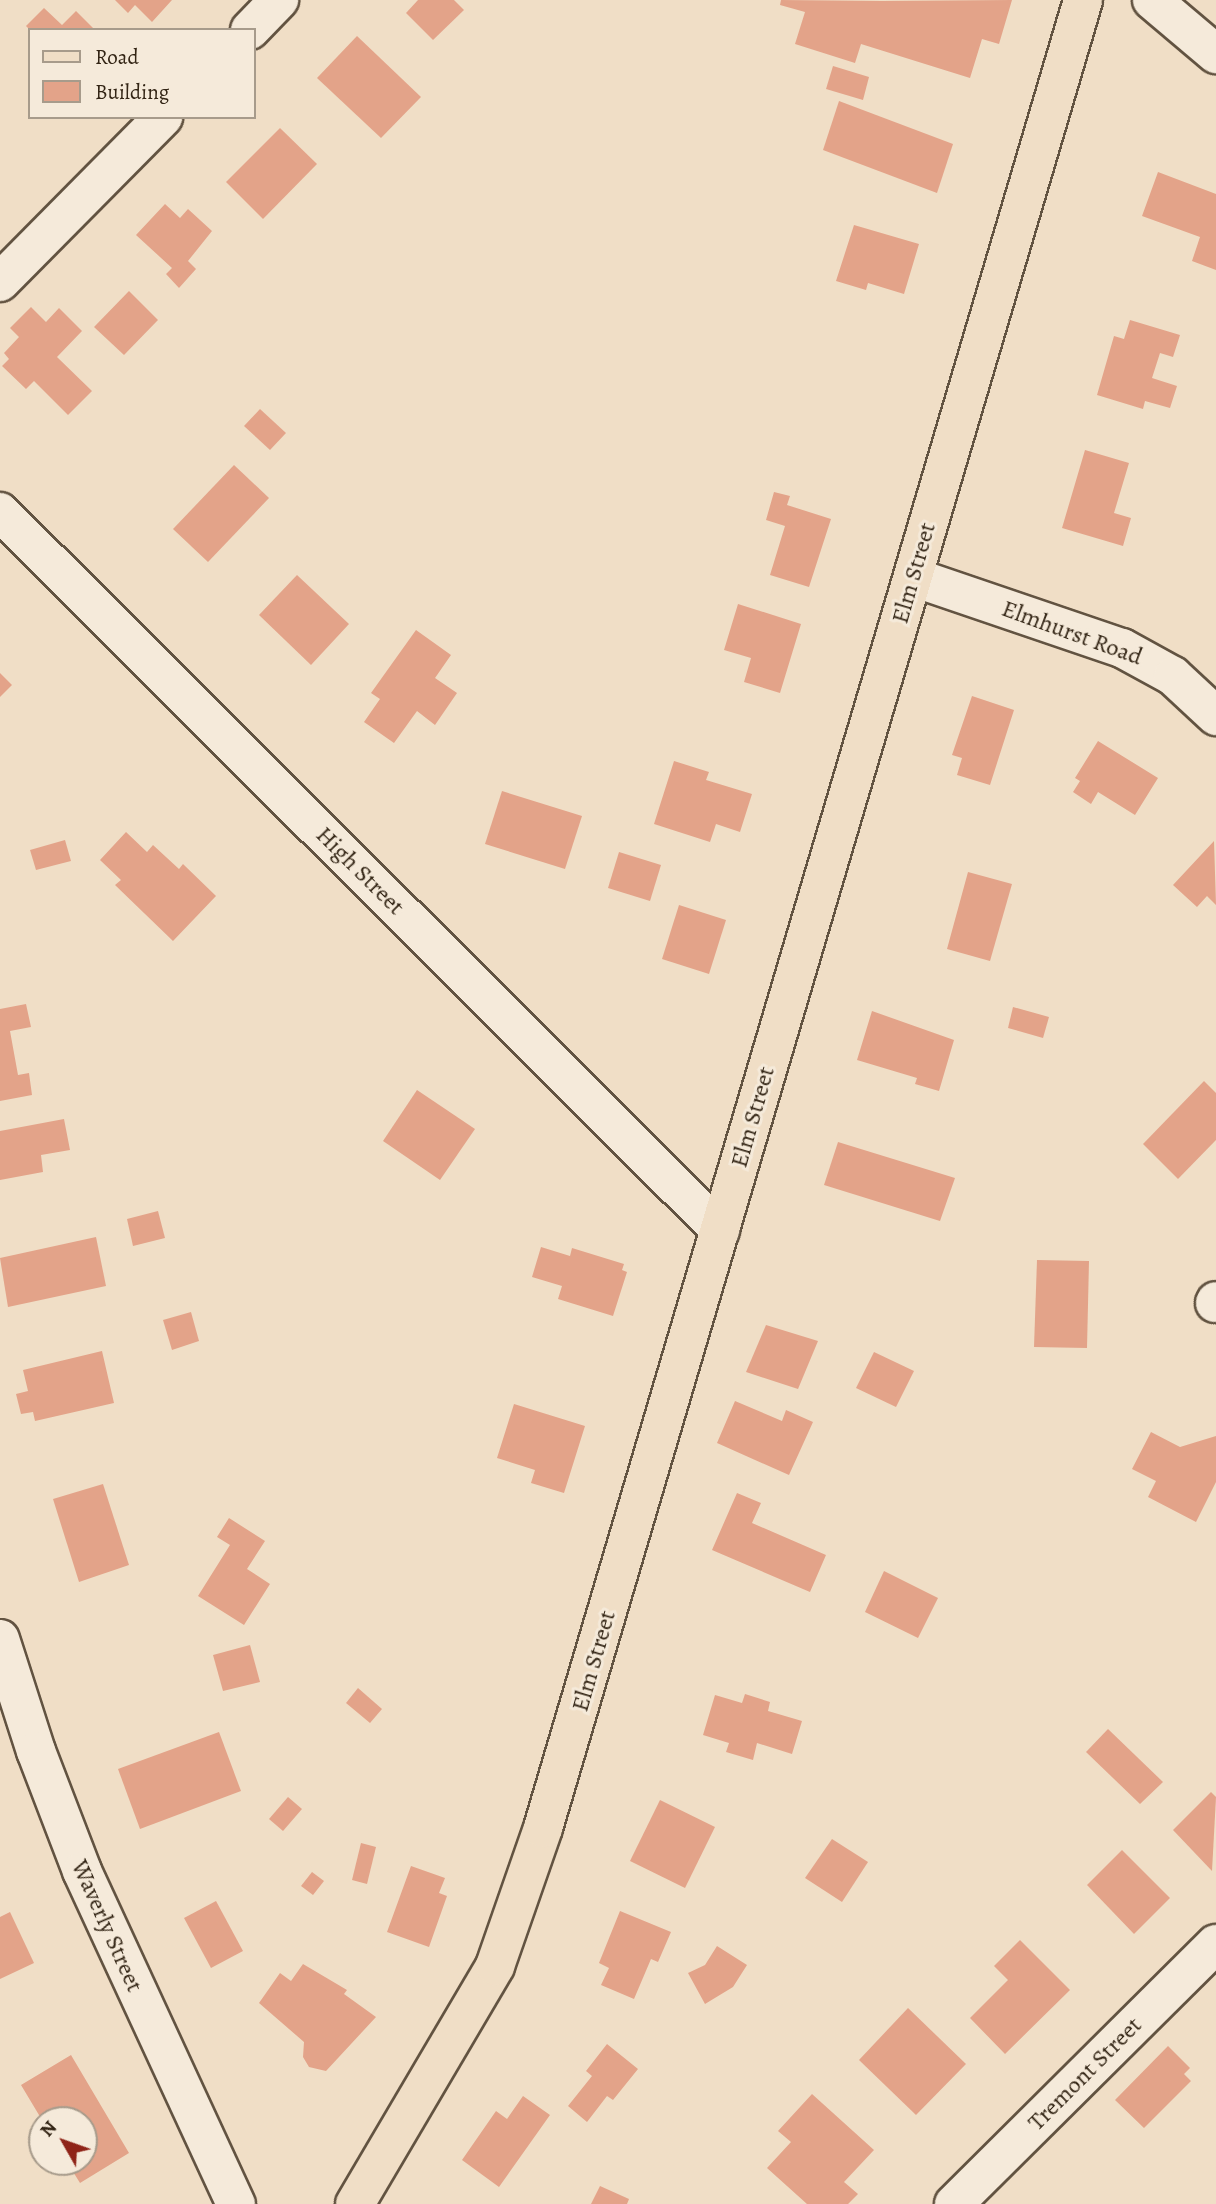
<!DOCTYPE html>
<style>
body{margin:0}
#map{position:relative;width:1216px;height:2204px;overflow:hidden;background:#f0dec6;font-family:Alegreya,serif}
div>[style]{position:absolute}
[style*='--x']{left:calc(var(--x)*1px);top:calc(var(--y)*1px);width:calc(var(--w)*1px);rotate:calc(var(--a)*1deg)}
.building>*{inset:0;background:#e3a389}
.roads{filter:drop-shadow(2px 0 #625341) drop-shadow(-2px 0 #625341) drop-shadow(0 2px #625341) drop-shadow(0 -2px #625341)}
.street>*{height:38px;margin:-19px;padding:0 19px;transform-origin:19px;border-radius:19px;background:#f5eada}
.secondary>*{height:38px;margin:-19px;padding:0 19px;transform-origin:19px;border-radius:19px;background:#f5eada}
.primary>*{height:38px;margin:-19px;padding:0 19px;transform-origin:19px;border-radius:19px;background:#f0dec6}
span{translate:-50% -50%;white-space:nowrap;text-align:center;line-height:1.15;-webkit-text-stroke:6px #f5eada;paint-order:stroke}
.street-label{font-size:24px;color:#332515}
.legend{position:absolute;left:28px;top:28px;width:228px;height:91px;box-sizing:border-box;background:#f5eada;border:2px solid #a79b8b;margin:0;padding:9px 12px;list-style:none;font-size:21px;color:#332515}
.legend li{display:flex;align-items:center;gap:14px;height:35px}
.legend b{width:35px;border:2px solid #a79b8b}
.north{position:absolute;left:28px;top:2106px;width:70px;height:70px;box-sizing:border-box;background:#f5eada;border:2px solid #a79b8b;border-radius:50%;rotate:310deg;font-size:19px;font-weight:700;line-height:28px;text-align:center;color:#332515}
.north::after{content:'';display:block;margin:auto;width:24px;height:32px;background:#8f2418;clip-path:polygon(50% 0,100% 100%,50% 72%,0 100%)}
</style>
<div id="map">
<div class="building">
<i style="clip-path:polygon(115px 0,172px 0,152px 22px,135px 5px,128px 13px)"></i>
<i style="clip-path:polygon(418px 0,454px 0,464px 10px,433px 40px,406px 13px)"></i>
<i style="clip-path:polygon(781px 0,882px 1px,1012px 0,999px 44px,982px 39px,970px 78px,861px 44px,855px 63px,795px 44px,805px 12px,780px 5px)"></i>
<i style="clip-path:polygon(44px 8px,62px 25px,76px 11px,95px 30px,30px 30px,26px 26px)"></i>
<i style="clip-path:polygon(357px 36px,421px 97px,381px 138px,317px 78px)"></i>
<i style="clip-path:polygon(833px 66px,869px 77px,863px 100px,826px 89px)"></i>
<i style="clip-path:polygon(839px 101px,953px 144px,937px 193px,823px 150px)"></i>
<i style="clip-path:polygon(280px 128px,317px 164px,263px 219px,226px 182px)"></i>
<i style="clip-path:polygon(1158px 172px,1216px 194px,1216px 270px,1192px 261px,1200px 237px,1142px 216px)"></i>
<i style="clip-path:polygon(165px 204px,180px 218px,188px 209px,212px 231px,188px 261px,196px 269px,179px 288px,166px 274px,172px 268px,136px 235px)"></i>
<i style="clip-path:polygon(854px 225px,919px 244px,904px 294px,868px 283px,866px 290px,836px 281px)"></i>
<i style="clip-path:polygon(129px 291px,158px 320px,124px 355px,94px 327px)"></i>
<i style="clip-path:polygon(31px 307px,46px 322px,59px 308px,82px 331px,57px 357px,92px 391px,68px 415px,34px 381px,26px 389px,2px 366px,9px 359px,4px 353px,19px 337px,10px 328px)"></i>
<i style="clip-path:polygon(1130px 320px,1180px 335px,1173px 357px,1160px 353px,1152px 378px,1177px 386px,1170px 408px,1145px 401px,1143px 409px,1097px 395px,1114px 336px,1124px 339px)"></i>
<i style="clip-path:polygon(260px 409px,286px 433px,270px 450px,244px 426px)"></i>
<i style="clip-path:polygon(1085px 450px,1129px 463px,1114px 513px,1131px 518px,1123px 546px,1062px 528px)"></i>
<i style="clip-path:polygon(234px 465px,269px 498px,208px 562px,173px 529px)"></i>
<i style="clip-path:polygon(774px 492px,790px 496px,787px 505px,831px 519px,809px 587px,770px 575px,785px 526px,766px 520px)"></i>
<i style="clip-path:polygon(297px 575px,349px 624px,311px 665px,259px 615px)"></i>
<i style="clip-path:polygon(738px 604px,801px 624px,780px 693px,744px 682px,751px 658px,724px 650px)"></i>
<i style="clip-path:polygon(416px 630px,451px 655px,435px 678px,457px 693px,435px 725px,417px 711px,394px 743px,364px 722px,380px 699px,371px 693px)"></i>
<i style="clip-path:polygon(0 673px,12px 685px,0 697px)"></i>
<i style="clip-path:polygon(972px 696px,1014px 710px,990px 785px,957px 775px,962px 758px,952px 755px)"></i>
<i style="clip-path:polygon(1098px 741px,1158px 778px,1135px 815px,1098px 792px,1091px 804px,1073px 792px,1080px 781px,1075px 778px)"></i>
<i style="clip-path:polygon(674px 761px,709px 772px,706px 780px,752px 794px,740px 832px,716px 824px,710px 842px,654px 824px)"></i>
<i style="clip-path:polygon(502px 791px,582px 816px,565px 869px,485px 844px)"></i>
<i style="clip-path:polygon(126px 832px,147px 852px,153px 845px,179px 869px,183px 864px,216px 896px,173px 941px,115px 885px,121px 880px,100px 860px)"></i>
<i style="clip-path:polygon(65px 840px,71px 861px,36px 870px,30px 850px)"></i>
<i style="clip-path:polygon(1214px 841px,1216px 905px,1207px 896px,1197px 907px,1173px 885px)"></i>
<i style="clip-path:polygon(619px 852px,661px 865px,650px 901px,608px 888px)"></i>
<i style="clip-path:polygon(968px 872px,1012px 884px,990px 961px,947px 949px)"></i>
<i style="clip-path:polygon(679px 905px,726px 920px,709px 974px,662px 959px)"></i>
<i style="clip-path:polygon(26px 1004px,31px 1027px,10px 1031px,18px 1075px,29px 1073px,32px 1095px,0 1101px,0 1009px)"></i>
<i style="clip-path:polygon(1013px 1007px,1049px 1017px,1043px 1038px,1008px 1028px)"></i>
<i style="clip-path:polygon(872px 1011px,954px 1040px,939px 1091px,915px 1084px,917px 1078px,857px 1060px)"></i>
<i style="clip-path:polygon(1204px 1081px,1216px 1093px,1216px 1140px,1178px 1179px,1143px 1144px)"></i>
<i style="clip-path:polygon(417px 1090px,475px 1129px,440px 1180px,383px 1141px)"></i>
<i style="clip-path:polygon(64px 1119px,70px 1150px,41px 1155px,43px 1172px,0 1180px,0 1131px)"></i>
<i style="clip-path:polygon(838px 1142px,955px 1178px,940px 1221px,824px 1185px)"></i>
<i style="clip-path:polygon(158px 1211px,165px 1238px,133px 1246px,127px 1219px)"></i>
<i style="clip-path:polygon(96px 1237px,106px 1286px,8px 1307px,0 1258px)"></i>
<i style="clip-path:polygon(541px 1247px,570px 1256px,572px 1248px,624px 1264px,622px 1270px,627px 1272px,613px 1316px,558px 1299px,562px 1286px,532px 1277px)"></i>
<i style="clip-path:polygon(1037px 1260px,1089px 1261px,1087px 1348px,1034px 1347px)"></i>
<i style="clip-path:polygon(191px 1312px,199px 1341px,172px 1350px,163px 1320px)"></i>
<i style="clip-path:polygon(766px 1325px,818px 1341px,798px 1389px,746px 1372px)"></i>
<i style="clip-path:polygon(102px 1351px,114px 1403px,35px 1421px,33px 1412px,21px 1414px,16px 1394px,28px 1391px,23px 1370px)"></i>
<i style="clip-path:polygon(874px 1352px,914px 1371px,896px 1407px,856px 1388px)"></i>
<i style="clip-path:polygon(735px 1401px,782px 1421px,786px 1410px,813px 1422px,789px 1475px,717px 1443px)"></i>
<i style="clip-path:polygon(514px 1404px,585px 1426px,564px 1493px,531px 1483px,535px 1470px,497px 1458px)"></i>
<i style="clip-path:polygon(1151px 1432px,1180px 1447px,1216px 1436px,1216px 1482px,1196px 1522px,1148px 1497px,1156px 1481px,1132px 1469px)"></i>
<i style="clip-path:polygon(103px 1484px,129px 1565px,79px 1582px,53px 1499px)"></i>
<i style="clip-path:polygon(737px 1493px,761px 1503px,752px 1523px,826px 1555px,810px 1592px,712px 1550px)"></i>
<i style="clip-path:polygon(229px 1518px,265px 1541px,247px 1569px,270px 1584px,244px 1625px,198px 1596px,230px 1545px,217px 1537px)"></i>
<i style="clip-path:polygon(884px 1571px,938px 1598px,918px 1638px,865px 1612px)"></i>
<i style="clip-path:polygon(250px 1645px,260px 1682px,223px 1691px,213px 1655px)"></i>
<i style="clip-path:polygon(358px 1688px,382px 1709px,370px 1723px,346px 1703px)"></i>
<i style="clip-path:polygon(745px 1694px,770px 1702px,768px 1711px,802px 1721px,792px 1754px,757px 1743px,753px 1760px,726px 1752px,729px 1743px,703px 1735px,715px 1695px,742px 1703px)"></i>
<i style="clip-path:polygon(1108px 1729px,1163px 1782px,1140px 1804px,1086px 1752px)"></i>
<i style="clip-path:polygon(219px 1732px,241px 1791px,140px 1829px,118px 1769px)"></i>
<i style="clip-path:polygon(1211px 1792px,1216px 1797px,1212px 1871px,1173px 1830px)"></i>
<i style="clip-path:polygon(288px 1797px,302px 1809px,283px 1831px,269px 1819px)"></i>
<i style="clip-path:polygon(660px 1800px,715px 1827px,685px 1888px,630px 1861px)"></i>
<i style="clip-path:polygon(832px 1839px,868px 1862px,842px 1902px,805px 1878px)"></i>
<i style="clip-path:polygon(361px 1843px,376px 1847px,367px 1884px,352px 1880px)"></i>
<i style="clip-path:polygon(1122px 1850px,1170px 1898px,1134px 1934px,1087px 1885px)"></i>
<i style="clip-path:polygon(411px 1866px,445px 1878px,439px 1893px,447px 1896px,429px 1947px,387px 1932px)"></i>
<i style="clip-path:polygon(312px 1872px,324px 1881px,313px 1895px,301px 1886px)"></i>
<i style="clip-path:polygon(216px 1901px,243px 1951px,211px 1968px,184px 1918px)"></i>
<i style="clip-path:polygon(620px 1911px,671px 1932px,658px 1962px,651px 1959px,634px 1999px,601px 1985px,609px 1968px,599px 1963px)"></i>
<i style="clip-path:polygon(10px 1912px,34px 1963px,0 1979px,0 1917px)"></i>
<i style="clip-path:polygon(1020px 1940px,1070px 1990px,1005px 2054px,970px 2018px,1008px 1980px,994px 1966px)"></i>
<i style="clip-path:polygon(717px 1946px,747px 1965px,733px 1987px,705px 2004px,688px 1973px,705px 1965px)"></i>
<i style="clip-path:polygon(303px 1964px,347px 1990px,344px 1994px,376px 2017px,326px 2071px,309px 2067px,303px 2057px,304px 2042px,259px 2003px,280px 1973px,291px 1981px)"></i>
<i style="clip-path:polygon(908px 2008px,966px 2064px,916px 2115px,859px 2060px)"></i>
<i style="clip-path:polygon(607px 2044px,638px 2069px,613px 2100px,607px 2096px,587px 2122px,568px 2106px,592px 2076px,586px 2071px)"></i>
<i style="clip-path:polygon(1168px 2046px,1190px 2068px,1184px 2074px,1191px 2081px,1144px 2128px,1115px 2100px)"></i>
<i style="clip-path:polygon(71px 2055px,129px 2153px,80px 2183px,67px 2162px,84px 2162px,84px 2120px,42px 2120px,21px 2085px)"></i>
<i style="clip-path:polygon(812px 2094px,874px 2150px,844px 2182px,858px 2194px,848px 2204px,807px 2204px,767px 2168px,791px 2142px,778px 2131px)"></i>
<i style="clip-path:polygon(523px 2096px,550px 2115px,499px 2187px,462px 2160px,496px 2111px,507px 2119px)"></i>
<i style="clip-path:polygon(600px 2186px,629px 2199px,627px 2204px,591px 2204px)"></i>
</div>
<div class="roads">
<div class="street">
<i style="--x:250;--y:30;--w:42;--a:-46"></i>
<i style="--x:0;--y:282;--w:232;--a:-45.3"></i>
<i style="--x:913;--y:577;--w:221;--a:18.8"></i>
<i style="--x:1122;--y:648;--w:58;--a:28.8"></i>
<i style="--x:1173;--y:676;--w:59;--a:42.9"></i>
<i style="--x:1215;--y:1303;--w:2;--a:-63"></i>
<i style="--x:0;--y:1639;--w:118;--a:72.2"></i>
<i style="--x:36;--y:1751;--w:129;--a:69"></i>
<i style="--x:82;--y:1871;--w:367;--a:65.2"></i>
<i style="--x:954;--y:2204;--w:369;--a:-44.8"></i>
</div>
<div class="secondary">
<i style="--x:1152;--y:0;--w:84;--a:40.2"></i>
<i style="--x:0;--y:512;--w:1017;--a:44.92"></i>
</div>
<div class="primary">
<i style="--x:355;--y:2204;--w:276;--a:-59.5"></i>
<i style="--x:495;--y:1966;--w:146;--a:-70.8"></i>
<i style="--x:543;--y:1828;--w:1906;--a:-73.54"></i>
</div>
</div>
<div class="street-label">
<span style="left:914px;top:573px;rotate:-74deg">Elm Street</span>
<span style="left:1072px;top:633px;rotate:20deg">Elmhurst Road</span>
<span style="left:360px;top:871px;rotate:45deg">High Street</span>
<span style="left:753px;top:1117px;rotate:-74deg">Elm Street</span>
<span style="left:594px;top:1661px;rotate:-74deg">Elm Street</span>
<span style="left:107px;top:1926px;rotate:66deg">Waverly Street</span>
<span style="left:1085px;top:2074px;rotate:-45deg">Tremont Street</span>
</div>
<ul class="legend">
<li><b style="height:9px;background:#f0dec6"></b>Road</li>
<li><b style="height:19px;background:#e3a389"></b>Building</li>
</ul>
<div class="north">N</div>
</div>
